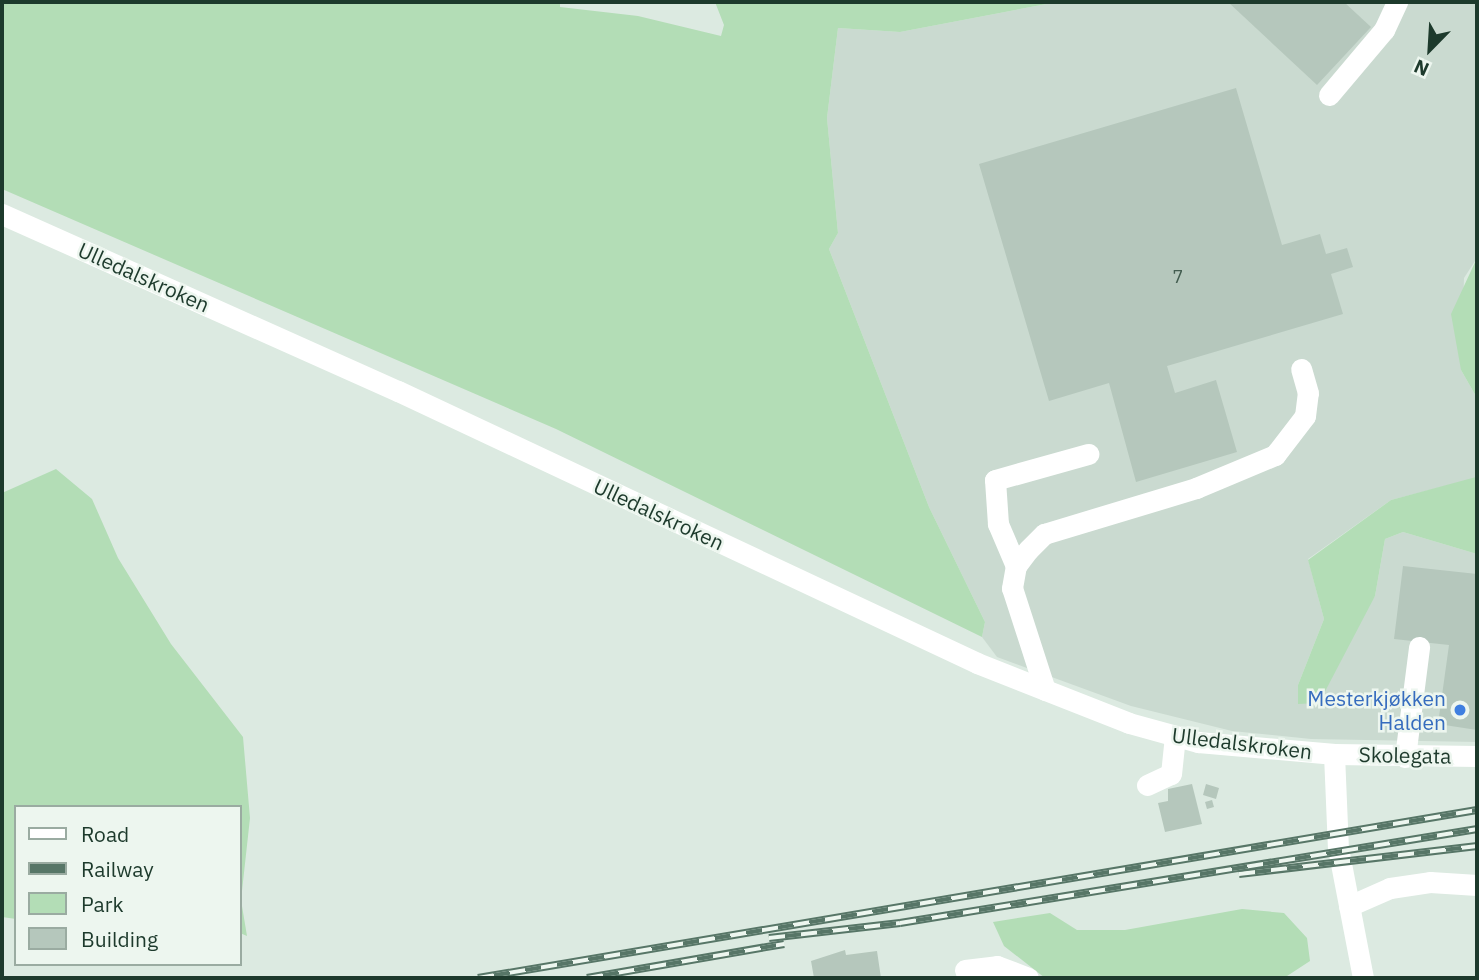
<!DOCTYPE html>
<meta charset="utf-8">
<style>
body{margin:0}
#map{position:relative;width:1479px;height:980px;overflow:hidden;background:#dceae1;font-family:"IBM Plex Sans",sans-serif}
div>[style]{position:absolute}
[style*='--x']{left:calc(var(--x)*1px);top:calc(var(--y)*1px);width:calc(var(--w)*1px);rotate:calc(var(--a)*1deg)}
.built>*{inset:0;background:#cadad0}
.green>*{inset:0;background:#b3ddb6}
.building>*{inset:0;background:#b5c7bc}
.minor>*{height:21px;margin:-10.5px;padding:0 10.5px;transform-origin:10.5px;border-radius:10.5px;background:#fff}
.rail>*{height:8px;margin-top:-4px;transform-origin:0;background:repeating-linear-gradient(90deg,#edf6ef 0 16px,#577667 0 32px);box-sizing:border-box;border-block:2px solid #577667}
.dots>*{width:19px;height:19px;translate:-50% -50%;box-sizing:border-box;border:4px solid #edf6ef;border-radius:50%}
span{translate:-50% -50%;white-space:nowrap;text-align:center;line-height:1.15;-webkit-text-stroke:5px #edf6ef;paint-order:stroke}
.number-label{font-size:18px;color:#435d50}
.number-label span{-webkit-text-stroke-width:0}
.street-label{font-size:21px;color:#1d3a2c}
.shop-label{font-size:21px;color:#366cbe}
.right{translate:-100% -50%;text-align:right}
.frame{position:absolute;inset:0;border:4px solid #1d3a2c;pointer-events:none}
.legend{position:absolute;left:14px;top:805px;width:228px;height:161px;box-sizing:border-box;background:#edf6ef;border:2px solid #9aaba1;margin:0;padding:9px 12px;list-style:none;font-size:21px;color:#1d3a2c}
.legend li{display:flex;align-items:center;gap:14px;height:35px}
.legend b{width:35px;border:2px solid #9aaba1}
.north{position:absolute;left:1395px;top:14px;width:70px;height:70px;-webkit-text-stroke:5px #edf6ef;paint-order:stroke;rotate:204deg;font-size:19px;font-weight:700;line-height:28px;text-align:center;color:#1d3a2c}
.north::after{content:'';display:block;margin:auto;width:24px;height:32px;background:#1d3a2c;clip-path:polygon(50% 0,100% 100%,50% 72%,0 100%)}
</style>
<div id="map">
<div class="built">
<i style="clip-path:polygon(1057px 2px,1477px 2px,1477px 258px,1464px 278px,1461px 370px,1477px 398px,1476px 478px,1391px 500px,1308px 559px,1324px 619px,1298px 685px,1299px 704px,1375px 596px,1385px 539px,1403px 532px,1477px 554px,1477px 742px,1311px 739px,1232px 731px,1131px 706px,997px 657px,982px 637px,985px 622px,929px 507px,829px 249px,838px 233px,827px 118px,838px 28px,900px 32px)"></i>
</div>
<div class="green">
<i style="clip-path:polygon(2px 2px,560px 2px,560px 7px,638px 16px,721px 36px,724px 25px,715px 2px,1057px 2px,900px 32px,838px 28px,827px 118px,838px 233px,829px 249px,929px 507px,985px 622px,982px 637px,556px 429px,2px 189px)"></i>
<i style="clip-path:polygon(1477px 258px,1477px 554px,1403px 532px,1385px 539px,1375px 596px,1319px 703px,1298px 704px,1298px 685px,1324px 619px,1308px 560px,1391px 500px,1476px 477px,1477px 398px,1461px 370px,1451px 314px)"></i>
<i style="clip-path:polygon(56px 469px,92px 499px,118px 558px,171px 644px,243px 737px,250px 818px,241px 900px,247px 936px,240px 933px,240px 807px,16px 807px,16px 919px,2px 917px,2px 493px)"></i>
<i style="clip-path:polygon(1242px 909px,1284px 913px,1307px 938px,1310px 961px,1284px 978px,1045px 978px,1004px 946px,993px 922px,1050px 913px,1077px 930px,1125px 930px)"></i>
</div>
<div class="building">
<i style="clip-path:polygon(1228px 2px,1344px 2px,1371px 27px,1317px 85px)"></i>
<i style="clip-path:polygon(1236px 88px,1282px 245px,1320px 234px,1326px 254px,1347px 248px,1353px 267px,1331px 274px,1343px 314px,1167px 366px,1175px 393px,1216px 380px,1237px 452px,1136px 482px,1109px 383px,1049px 401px,979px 164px)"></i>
<i style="clip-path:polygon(1403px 566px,1477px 574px,1477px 730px,1438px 724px,1449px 645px,1394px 639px)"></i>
<i style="clip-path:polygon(1192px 784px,1202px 824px,1165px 832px,1158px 803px,1168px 801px,1168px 789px)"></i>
<i style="clip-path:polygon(1206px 784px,1219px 788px,1216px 799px,1203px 795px)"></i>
<i style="clip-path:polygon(1212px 800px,1214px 807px,1207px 809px,1205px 802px)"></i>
<i style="clip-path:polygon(845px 950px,846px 955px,877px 951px,881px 978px,814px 978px,811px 961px)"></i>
</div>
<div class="minor">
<i style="--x:1329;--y:95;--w:85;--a:-49.8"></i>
<i style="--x:1384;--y:30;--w:31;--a:-65"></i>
<i style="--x:2;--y:214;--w:434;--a:24.1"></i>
<i style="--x:398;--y:391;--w:640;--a:25.16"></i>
<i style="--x:977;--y:663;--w:163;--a:21.5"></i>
<i style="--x:1129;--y:723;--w:72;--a:15.4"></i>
<i style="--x:1198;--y:742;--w:137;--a:5"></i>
<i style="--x:1334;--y:754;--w:143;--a:0.8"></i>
<i style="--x:1016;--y:566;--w:46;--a:-113.2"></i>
<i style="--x:998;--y:524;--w:44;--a:-93.9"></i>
<i style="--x:995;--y:480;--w:97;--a:-15.6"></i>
<i style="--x:1045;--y:690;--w:107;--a:-107.9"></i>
<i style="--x:1012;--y:588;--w:22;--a:-80"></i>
<i style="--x:1016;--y:566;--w:20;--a:-53"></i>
<i style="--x:1028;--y:550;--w:23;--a:-45"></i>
<i style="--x:1044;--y:534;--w:159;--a:-16.8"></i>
<i style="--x:1196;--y:488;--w:86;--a:-22.7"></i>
<i style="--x:1275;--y:455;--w:49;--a:-52.4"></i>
<i style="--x:1305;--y:416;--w:23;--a:-83"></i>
<i style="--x:1308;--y:393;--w:25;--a:-106"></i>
<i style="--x:1334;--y:754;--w:94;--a:87.6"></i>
<i style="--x:1338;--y:848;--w:132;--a:79.1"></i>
<i style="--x:1405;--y:757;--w:111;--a:-82.7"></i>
<i style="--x:1147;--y:785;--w:26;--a:-25"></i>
<i style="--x:1171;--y:774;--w:36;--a:-84"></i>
<i style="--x:1349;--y:906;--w:45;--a:-23.7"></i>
<i style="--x:1390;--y:888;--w:40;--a:-8.5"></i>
<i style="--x:1430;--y:882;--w:47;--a:3.7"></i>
<i style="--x:965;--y:970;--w:32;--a:-7"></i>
<i style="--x:997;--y:966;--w:33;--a:21"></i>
</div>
<div class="rail">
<i style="--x:1239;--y:874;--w:240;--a:-6.7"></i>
<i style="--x:769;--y:938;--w:132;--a:-6.5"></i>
<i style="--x:900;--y:923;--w:585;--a:-9.25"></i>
<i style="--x:478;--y:978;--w:1013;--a:-9.55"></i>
<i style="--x:587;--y:978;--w:200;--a:-9.8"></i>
</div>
<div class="dots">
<i style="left:1460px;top:710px;background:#3f7fe0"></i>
</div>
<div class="number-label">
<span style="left:1178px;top:277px">7</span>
</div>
<div class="street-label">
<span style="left:144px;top:277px;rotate:24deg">Ulledalskroken</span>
<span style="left:659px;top:514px;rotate:25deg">Ulledalskroken</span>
<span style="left:1242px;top:743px;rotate:7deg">Ulledalskroken</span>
<span style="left:1405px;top:755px;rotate:1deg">Skolegata</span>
</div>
<div class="shop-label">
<span class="right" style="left:1446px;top:710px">Mesterkjøkken<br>Halden</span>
</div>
<div class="frame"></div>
<ul class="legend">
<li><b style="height:9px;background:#fff"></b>Road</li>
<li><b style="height:9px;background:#577667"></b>Railway</li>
<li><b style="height:19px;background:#b3ddb6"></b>Park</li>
<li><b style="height:19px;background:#b5c7bc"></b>Building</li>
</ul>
<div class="north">N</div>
</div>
